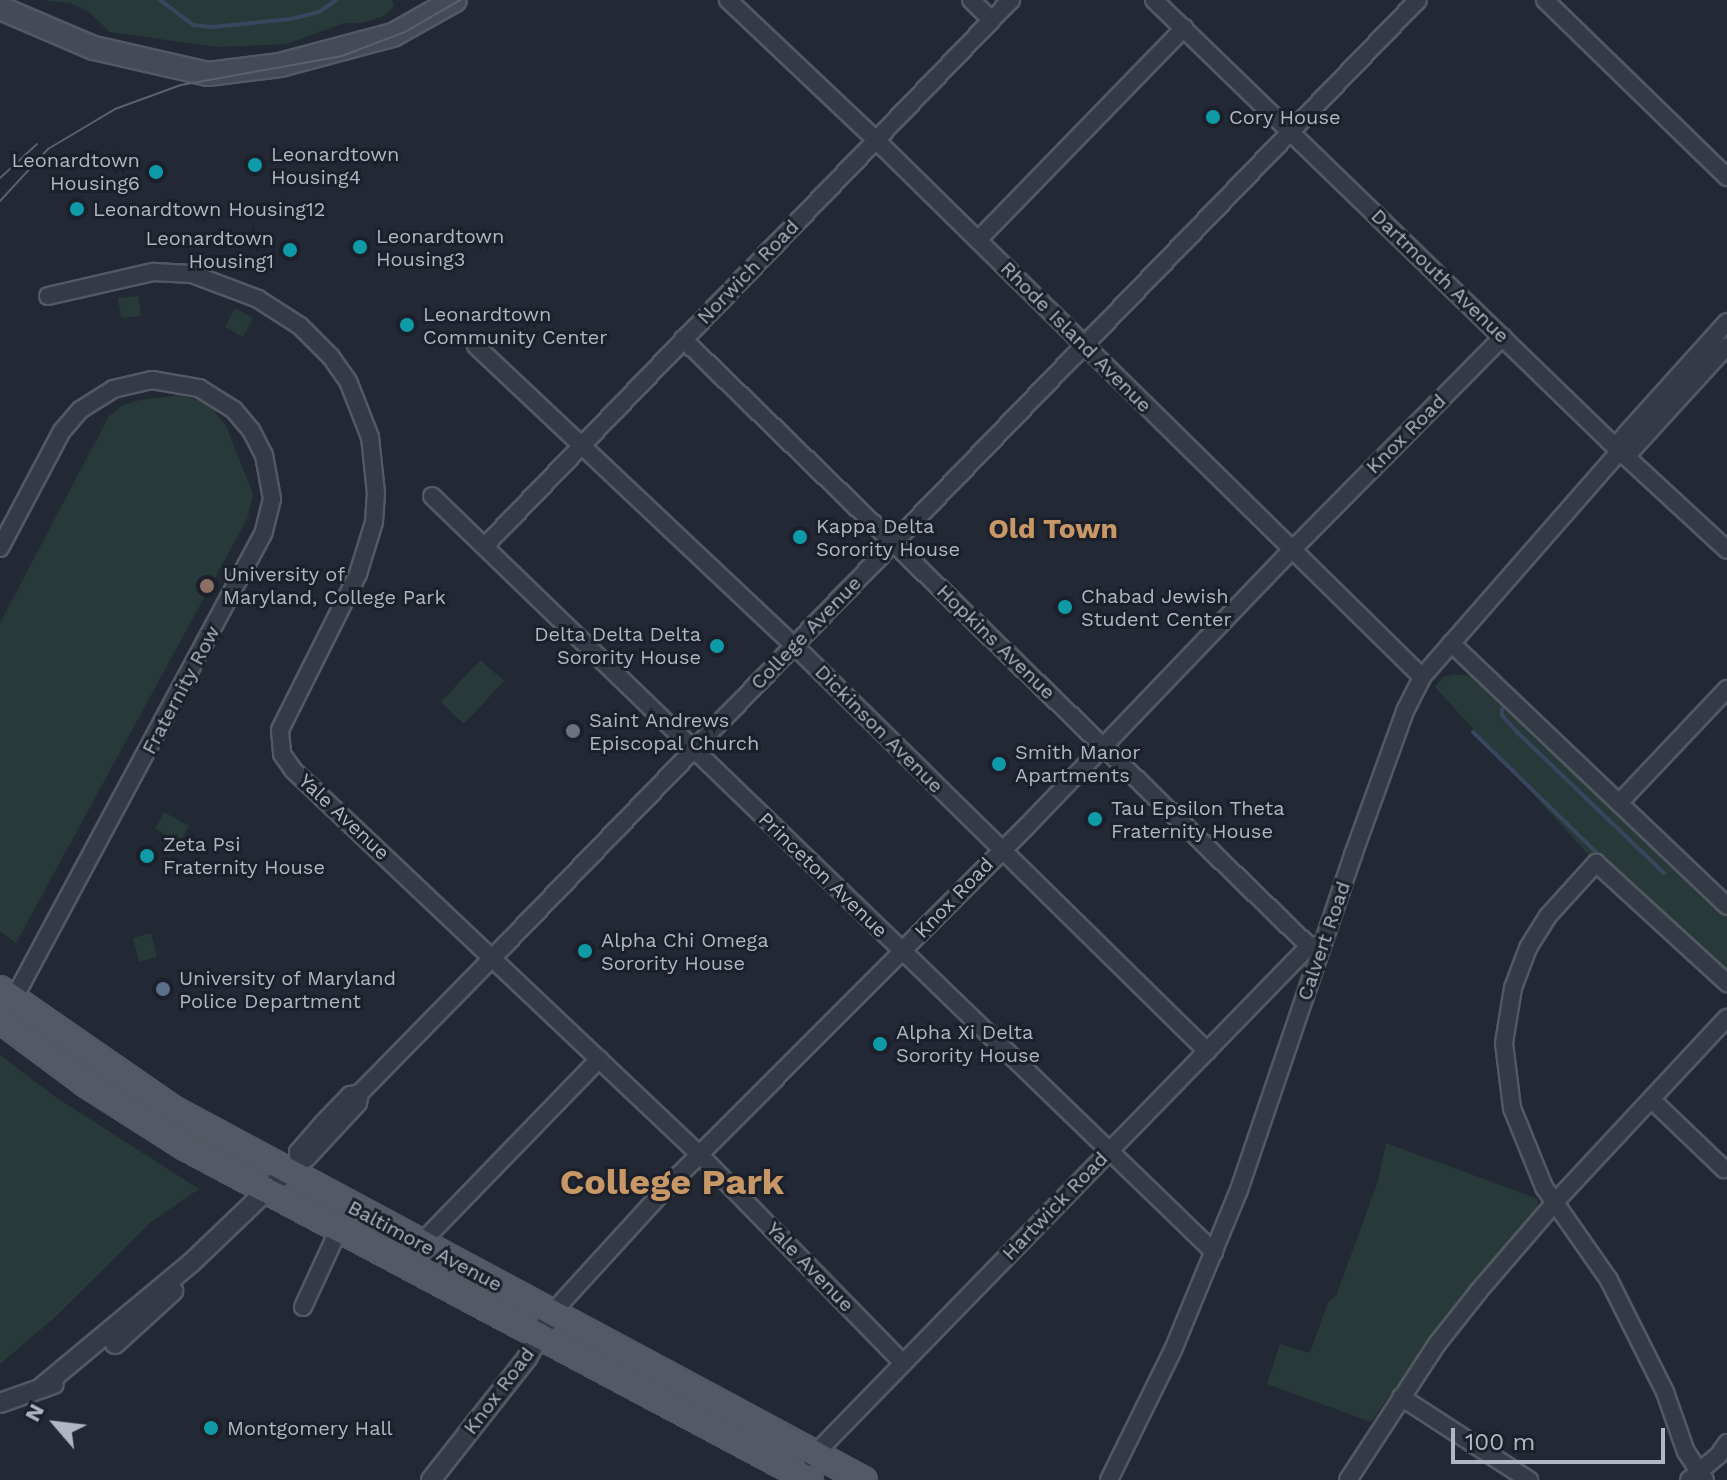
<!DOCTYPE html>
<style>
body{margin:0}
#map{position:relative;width:1727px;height:1480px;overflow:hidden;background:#222935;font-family:"Work Sans",sans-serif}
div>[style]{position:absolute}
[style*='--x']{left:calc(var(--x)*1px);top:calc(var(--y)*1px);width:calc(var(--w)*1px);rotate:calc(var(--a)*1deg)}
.green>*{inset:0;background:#28393a}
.stream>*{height:4px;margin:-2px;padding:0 2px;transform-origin:2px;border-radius:2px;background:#39465d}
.roads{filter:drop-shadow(2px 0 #535963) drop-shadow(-2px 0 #535963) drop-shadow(0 2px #535963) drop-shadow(0 -2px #535963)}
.minor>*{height:16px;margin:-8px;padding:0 8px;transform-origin:8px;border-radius:8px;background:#353b46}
.tertiary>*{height:18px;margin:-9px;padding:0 9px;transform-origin:9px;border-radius:9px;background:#353b46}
.secondary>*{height:22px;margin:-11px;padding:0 11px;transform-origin:11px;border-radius:11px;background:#444a58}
.primary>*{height:24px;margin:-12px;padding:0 12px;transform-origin:12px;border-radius:12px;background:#535a66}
.tram>*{height:2px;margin:-1px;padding:0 1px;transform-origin:1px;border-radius:1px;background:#5a616e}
.dots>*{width:22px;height:22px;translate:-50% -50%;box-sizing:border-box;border:4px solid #1b202a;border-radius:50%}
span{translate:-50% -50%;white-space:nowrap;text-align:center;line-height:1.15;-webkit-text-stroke:6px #1b202a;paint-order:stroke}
.poi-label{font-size:20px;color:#b0b6c2}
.left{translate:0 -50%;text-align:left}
.right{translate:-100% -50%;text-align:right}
.street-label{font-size:20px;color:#b0b6c2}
.district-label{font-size:28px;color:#c79766;font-weight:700}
.town-label{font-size:36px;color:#c79766;font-weight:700}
.north{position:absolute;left:16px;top:1384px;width:80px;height:80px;-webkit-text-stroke:6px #1b202a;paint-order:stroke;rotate:298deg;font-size:22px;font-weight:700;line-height:32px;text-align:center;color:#b0b6c2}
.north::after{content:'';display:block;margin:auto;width:28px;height:36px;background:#b0b6c2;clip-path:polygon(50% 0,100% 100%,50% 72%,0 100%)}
.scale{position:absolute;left:1451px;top:1428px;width:214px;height:36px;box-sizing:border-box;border:4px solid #b0b6c2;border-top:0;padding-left:10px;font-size:24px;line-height:28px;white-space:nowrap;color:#b0b6c2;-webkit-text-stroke:6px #1b202a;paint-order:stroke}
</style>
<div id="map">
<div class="green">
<i style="clip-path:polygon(42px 0,392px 0,394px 6px,384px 16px,361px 23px,344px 23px,287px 44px,216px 47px,110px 32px,89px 12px,70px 3px)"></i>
<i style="clip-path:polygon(138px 296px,141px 316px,121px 318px,118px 298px)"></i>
<i style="clip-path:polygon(235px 308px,253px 318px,243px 337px,225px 327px)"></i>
<i style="clip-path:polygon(179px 395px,208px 403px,226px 426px,253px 494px,248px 517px,16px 943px,0 931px,0 623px,109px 416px,123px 405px,140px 400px)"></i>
<i style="clip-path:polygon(480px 660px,504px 681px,464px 724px,441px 702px)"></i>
<i style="clip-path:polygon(1454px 674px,1472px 676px,1617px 806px,1727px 913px,1727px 983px,1596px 863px,1435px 687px,1443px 677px)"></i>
<i style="clip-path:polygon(164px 812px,189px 826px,180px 842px,155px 829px)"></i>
<i style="clip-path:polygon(151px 933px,157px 957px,139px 962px,133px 938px)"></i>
<i style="clip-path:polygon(0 1055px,54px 1096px,199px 1189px,151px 1222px,52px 1320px,0 1364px)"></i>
<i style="clip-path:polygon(1386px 1143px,1538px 1199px,1537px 1212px,1447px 1314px,1371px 1422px,1267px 1384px,1280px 1344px,1310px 1353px,1328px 1302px,1336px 1296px,1378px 1181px)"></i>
</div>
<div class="stream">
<i style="--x:160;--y:0;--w:41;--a:37.1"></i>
<i style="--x:193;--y:25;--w:19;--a:6"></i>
<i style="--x:212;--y:27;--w:79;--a:-5.8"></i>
<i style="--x:291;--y:19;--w:29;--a:-14"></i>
<i style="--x:319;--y:12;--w:21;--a:-35"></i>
<i style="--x:1502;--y:709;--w:6;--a:90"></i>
<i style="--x:1502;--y:715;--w:23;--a:49"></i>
<i style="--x:1517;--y:732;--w:204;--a:43.8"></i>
<i style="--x:1473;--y:732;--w:182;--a:44.3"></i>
<i style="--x:1610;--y:865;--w:158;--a:42.2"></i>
</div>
<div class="roads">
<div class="minor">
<i style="--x:728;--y:0;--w:204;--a:43.4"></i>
<i style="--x:876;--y:140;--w:766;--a:44.52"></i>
<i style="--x:971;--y:0;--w:29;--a:44"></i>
<i style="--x:1154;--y:0;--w:632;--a:44.1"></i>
<i style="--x:1608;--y:440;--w:162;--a:42.7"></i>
<i style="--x:1545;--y:0;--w:254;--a:44.2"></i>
<i style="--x:978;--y:240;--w:296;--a:-45.8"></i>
<i style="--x:48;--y:296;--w:108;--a:-12.9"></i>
<i style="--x:153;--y:272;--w:39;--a:3"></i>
<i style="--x:192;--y:274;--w:71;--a:20.7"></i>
<i style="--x:258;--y:299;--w:50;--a:32.7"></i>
<i style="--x:300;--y:326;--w:44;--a:45"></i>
<i style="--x:331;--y:357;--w:29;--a:55"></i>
<i style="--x:348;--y:381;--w:60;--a:68.6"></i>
<i style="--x:370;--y:437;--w:56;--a:83.9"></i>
<i style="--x:376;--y:493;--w:29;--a:94"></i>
<i style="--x:374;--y:522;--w:54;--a:107.1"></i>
<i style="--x:358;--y:574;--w:174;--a:116.6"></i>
<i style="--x:280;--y:730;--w:24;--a:85"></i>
<i style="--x:282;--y:754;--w:19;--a:55"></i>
<i style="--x:293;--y:770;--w:562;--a:43.41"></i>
<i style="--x:701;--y:1156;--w:289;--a:45.7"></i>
<i style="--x:683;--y:339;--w:872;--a:44.12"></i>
<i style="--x:476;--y:346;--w:452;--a:43.3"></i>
<i style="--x:805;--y:656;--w:564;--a:44.5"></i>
<i style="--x:1620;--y:451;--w:11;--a:0"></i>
<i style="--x:1631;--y:451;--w:142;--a:-47.6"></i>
<i style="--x:432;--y:496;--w:1088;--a:44.03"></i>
<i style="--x:485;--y:546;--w:758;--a:-46.07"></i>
<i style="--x:0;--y:548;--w:132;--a:-62.1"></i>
<i style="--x:62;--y:431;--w:28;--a:-49"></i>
<i style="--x:80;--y:410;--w:39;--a:-32"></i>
<i style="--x:113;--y:389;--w:40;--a:-13"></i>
<i style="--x:152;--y:380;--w:48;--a:9.7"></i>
<i style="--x:199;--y:388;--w:41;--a:32.2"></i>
<i style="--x:234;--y:410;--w:26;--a:50"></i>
<i style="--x:251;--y:430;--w:28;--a:63"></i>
<i style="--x:264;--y:455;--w:45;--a:79.7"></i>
<i style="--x:272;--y:499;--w:34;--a:104"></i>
<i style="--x:264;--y:532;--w:531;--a:118.21"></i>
<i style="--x:1451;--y:643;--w:381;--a:43.6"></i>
<i style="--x:1620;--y:802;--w:156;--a:-46.6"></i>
<i style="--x:1652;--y:1100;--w:100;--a:43.8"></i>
<i style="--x:299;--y:1162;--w:10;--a:-96"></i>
<i style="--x:298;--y:1152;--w:38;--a:-49"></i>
<i style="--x:323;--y:1123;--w:39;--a:-46"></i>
<i style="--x:350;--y:1095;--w:10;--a:-11"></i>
<i style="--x:360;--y:1093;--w:206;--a:-45.6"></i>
<i style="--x:504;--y:946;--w:1315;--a:-45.99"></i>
<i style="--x:294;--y:1166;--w:15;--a:-32"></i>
<i style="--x:307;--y:1158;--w:75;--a:-47.2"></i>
<i style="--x:358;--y:1103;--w:10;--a:-79"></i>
<i style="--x:421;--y:1243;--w:256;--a:-45.9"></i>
<i style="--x:303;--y:1307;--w:86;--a:-65.2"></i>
<i style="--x:552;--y:1313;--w:172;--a:-47.6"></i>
<i style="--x:668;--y:1186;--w:508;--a:-45.08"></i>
<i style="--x:1027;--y:826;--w:384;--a:-46.2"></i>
<i style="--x:1293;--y:549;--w:298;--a:-45.3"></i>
<i style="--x:1401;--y:1397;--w:153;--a:33"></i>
<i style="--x:811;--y:1458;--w:714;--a:-45.79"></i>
<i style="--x:1309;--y:946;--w:10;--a:-6"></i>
<i style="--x:1109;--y:1480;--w:145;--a:-63.8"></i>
<i style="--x:1173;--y:1350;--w:173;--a:-67.6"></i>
<i style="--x:1239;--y:1190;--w:354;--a:-71.2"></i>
<i style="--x:1353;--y:855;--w:153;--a:-70.1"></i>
<i style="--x:1405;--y:711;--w:38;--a:-63"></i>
<i style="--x:1422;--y:677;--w:300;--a:-48.8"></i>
<i style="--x:1620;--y:451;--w:11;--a:-85"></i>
<i style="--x:1621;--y:440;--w:9;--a:-49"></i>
<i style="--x:1627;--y:433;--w:149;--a:-48"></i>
<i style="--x:1348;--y:1480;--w:163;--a:-56.8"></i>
<i style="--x:1437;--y:1344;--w:66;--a:-51.7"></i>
<i style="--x:1478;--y:1292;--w:121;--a:-49.3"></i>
<i style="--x:1557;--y:1200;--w:249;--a:-47"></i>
<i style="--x:1689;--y:1480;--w:38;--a:-40"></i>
<i style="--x:1718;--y:1456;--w:16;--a:-55"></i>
<i style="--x:1705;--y:1480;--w:34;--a:-124"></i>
<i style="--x:1686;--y:1452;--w:64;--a:-109.3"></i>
<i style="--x:1665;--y:1392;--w:125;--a:-116.6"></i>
<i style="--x:1609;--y:1280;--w:113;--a:-125"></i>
<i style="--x:1544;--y:1187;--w:85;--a:-112.1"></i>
<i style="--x:1512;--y:1108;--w:65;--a:-97"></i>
<i style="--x:1504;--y:1043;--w:56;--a:-80.7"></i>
<i style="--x:1513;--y:988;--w:43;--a:-69.4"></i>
<i style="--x:1528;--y:948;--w:38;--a:-58"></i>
<i style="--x:1548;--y:916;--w:72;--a:-47.8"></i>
<i style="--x:1596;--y:863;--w:178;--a:42.5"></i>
</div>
<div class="tertiary">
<i style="--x:115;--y:1344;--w:79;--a:-42.4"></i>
<i style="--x:42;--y:1387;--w:194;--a:-39.8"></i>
<i style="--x:191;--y:1263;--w:132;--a:-43.8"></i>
<i style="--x:0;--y:1403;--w:57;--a:-19.4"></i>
<i style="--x:431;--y:1480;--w:155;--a:-51.8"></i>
<i style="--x:527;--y:1358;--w:51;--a:-60.9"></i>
</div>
<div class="secondary">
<i style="--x:0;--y:8;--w:102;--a:23.1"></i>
<i style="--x:94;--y:48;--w:117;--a:12.8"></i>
<i style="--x:208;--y:74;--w:73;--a:-7.1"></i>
<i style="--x:280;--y:65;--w:117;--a:-14.9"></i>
<i style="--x:393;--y:35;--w:71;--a:-29.4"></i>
</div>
<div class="primary">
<i style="--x:0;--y:989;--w:213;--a:34.7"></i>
<i style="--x:175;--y:1110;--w:782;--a:28.24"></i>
<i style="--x:0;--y:1020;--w:107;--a:36.7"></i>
<i style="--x:86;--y:1084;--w:117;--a:32.5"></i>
<i style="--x:185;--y:1147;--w:708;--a:28.05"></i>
</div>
</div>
<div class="tram">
<i style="--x:0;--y:178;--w:50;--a:-42.6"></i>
<i style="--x:0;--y:201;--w:71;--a:-47.3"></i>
<i style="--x:48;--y:149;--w:78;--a:-30.8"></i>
<i style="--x:115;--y:109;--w:70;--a:-20"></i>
<i style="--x:181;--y:85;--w:164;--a:-10.2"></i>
<i style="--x:342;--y:56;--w:67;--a:-20.9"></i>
<i style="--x:405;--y:32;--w:64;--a:-30.2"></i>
</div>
<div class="dots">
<i style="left:1213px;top:117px;background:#0f9aa8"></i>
<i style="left:255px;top:165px;background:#0f9aa8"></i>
<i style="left:156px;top:172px;background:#0f9aa8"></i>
<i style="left:77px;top:209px;background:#0f9aa8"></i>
<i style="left:360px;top:247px;background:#0f9aa8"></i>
<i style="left:290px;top:250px;background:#0f9aa8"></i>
<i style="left:407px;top:325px;background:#0f9aa8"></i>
<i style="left:800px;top:537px;background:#0f9aa8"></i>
<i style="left:207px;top:586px;background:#8d6e63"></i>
<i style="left:1065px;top:607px;background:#0f9aa8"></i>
<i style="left:717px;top:646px;background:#0f9aa8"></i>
<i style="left:573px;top:731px;background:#6b7280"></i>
<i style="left:999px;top:764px;background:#0f9aa8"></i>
<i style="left:1095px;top:819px;background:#0f9aa8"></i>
<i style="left:147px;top:856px;background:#0f9aa8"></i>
<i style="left:585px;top:951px;background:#0f9aa8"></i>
<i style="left:163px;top:989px;background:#5c6f8a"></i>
<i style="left:880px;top:1044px;background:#0f9aa8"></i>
<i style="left:211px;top:1428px;background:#0f9aa8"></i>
</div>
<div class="poi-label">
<span class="left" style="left:1229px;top:117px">Cory House</span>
<span class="left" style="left:271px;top:166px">Leonardtown<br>Housing4</span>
<span class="right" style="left:140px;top:172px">Leonardtown<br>Housing6</span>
<span class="left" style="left:93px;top:209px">Leonardtown Housing12</span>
<span class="left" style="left:376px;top:248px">Leonardtown<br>Housing3</span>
<span class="right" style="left:274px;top:250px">Leonardtown<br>Housing1</span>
<span class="left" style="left:423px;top:326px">Leonardtown<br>Community Center</span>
<span class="left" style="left:816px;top:538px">Kappa Delta<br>Sorority House</span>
<span class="left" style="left:223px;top:586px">University of<br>Maryland, College Park</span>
<span class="left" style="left:1081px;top:608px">Chabad Jewish<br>Student Center</span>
<span class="right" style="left:701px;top:646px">Delta Delta Delta<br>Sorority House</span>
<span class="left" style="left:589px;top:732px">Saint Andrews<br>Episcopal Church</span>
<span class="left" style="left:1015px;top:764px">Smith Manor<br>Apartments</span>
<span class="left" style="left:1111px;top:820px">Tau Epsilon Theta<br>Fraternity House</span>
<span class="left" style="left:163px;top:856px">Zeta Psi<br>Fraternity House</span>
<span class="left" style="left:601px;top:952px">Alpha Chi Omega<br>Sorority House</span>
<span class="left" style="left:179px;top:990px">University of Maryland<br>Police Department</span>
<span class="left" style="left:896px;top:1044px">Alpha Xi Delta<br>Sorority House</span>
<span class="left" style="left:227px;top:1428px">Montgomery Hall</span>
</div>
<div class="street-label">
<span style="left:748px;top:272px;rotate:-46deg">Norwich Road</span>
<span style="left:1440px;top:276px;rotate:44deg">Dartmouth Avenue</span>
<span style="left:1076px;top:337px;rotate:45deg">Rhode Island Avenue</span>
<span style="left:1406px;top:434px;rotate:-45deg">Knox Road</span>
<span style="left:806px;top:633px;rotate:-46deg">College Avenue</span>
<span style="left:996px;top:642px;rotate:44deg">Hopkins Avenue</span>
<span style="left:181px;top:690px;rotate:-62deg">Fraternity Row</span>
<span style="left:879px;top:729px;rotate:45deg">Dickinson Avenue</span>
<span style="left:344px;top:817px;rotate:43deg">Yale Avenue</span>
<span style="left:823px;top:875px;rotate:44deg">Princeton Avenue</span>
<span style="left:954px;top:898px;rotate:-46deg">Knox Road</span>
<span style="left:1324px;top:941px;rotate:-71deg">Calvert Road</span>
<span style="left:1055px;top:1206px;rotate:-46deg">Hartwick Road</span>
<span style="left:425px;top:1246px;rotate:28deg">Baltimore Avenue</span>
<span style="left:810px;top:1267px;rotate:46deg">Yale Avenue</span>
<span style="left:499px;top:1391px;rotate:-53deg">Knox Road</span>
</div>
<div class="district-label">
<span style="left:1053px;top:529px">Old Town</span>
</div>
<div class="town-label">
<span style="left:672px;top:1183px">College Park</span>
</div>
<div class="north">N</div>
<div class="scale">100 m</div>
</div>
